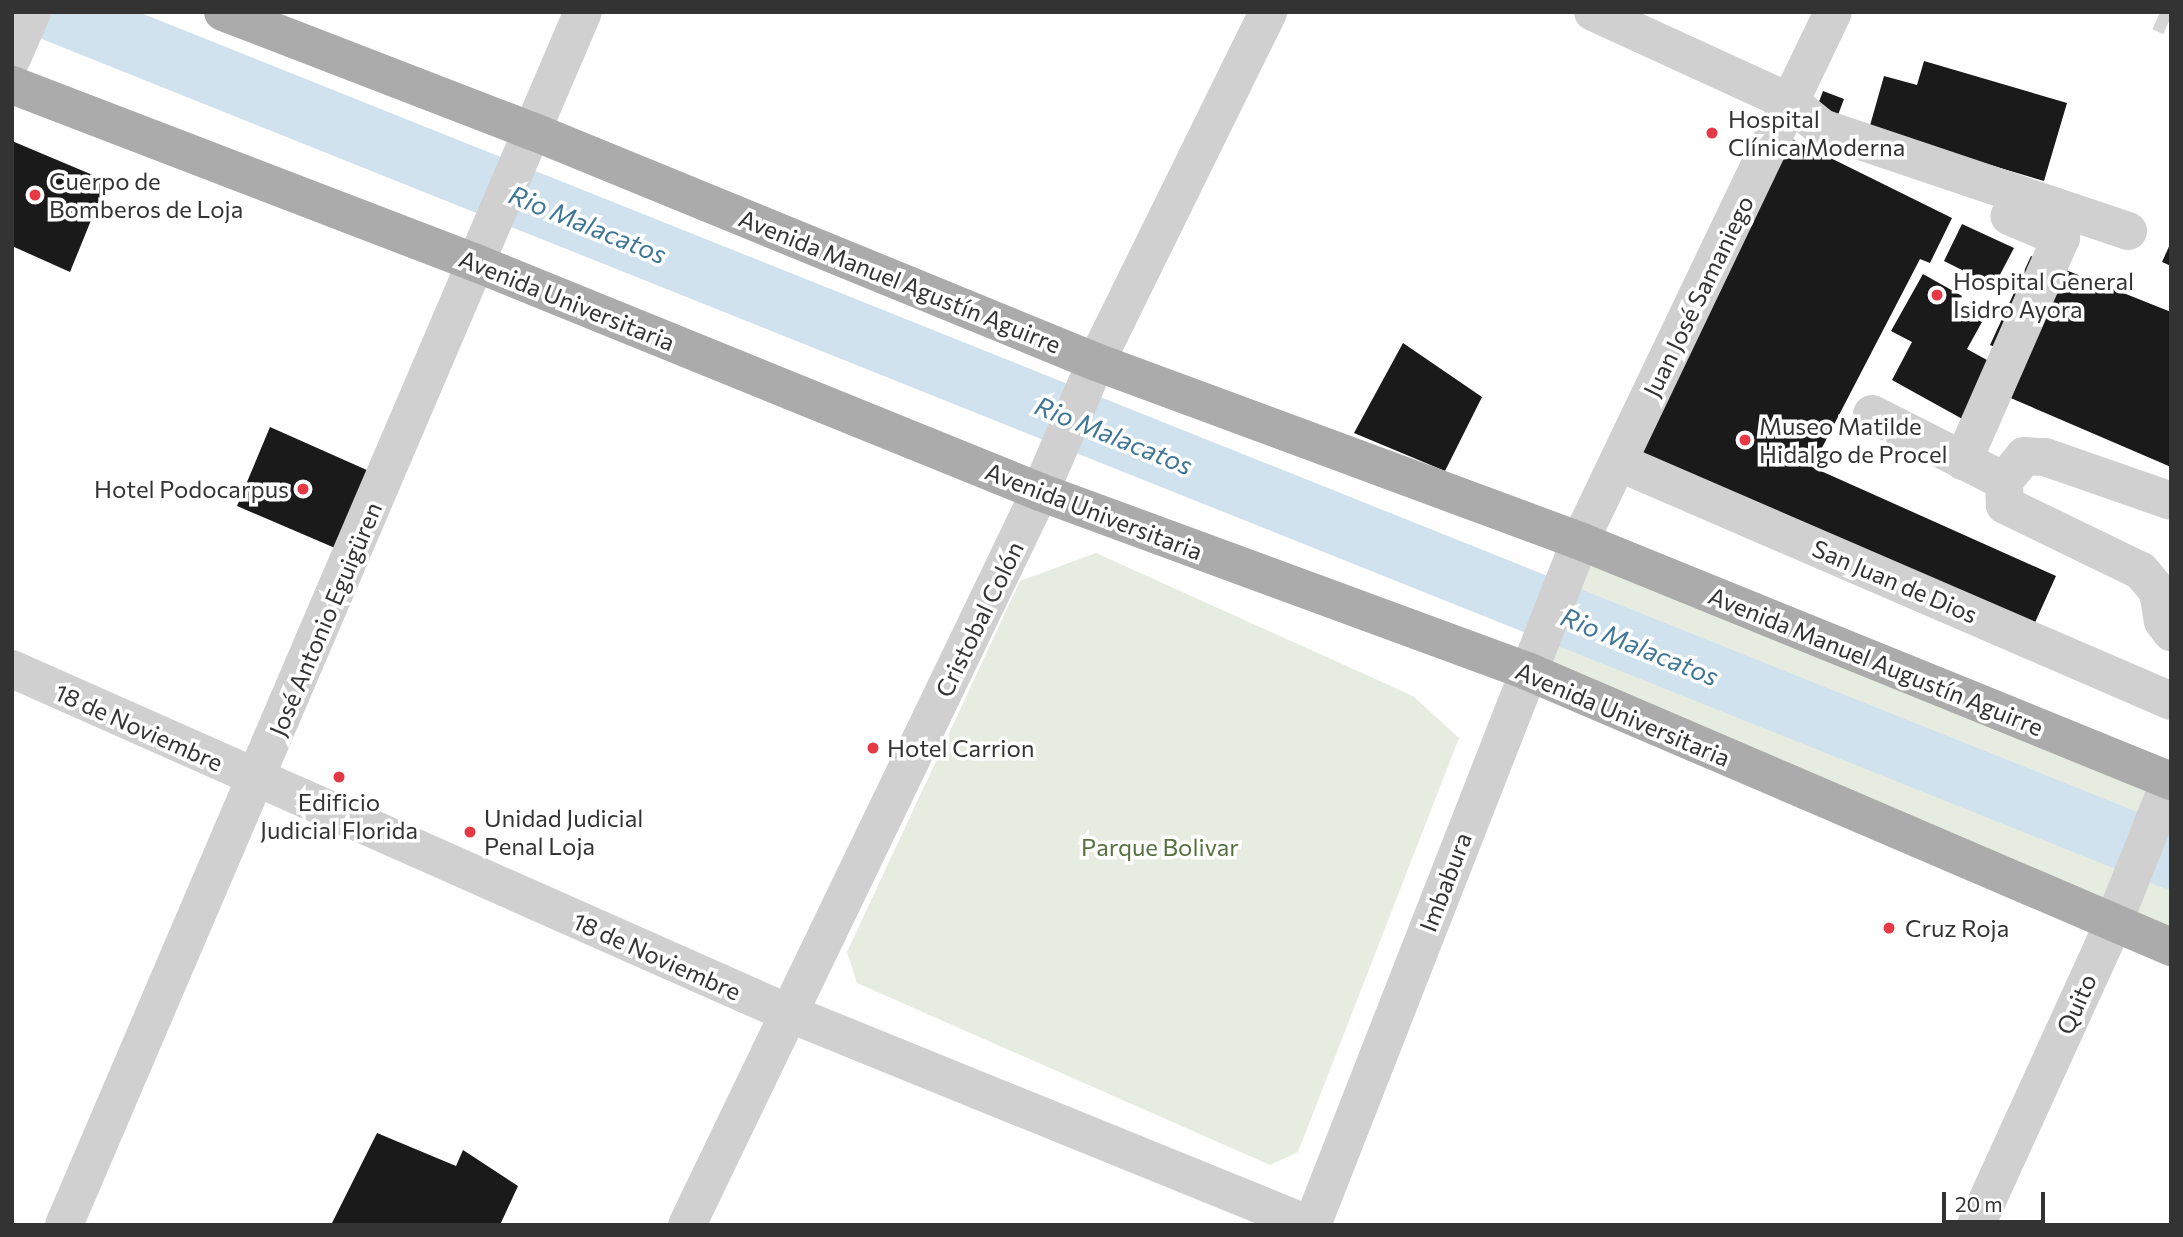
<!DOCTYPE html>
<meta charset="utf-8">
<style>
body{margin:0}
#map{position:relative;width:2183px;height:1237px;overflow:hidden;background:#fff;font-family:Commissioner,sans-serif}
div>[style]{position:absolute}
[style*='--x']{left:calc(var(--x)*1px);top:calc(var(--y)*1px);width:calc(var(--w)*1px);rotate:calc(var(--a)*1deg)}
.green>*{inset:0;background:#e6ecdf}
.river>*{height:61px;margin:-30.5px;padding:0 30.5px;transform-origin:30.5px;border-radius:30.5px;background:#cfe2ee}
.building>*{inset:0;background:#1a1a1a}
.minor-tunnel>*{height:38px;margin-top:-19px;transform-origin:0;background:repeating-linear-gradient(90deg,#d6d6d6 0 38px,transparent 0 57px)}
.minor>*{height:38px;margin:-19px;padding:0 19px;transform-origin:19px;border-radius:19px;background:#d0d0d0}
.major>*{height:38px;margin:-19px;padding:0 19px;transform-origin:19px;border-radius:19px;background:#ababab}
.dots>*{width:19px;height:19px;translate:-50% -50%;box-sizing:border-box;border:4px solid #fff;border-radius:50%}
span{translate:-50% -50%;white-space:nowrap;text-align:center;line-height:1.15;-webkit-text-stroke:7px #fff;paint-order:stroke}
.poi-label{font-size:24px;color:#333}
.left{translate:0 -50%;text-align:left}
.right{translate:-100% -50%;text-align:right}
.street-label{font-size:24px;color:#333}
.park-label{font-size:24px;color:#56703f}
.water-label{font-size:26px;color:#3f7597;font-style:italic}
.frame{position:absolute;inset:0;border:14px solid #333;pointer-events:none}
.scale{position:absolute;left:1942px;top:1192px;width:103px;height:32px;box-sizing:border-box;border:4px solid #333;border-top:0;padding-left:9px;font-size:21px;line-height:24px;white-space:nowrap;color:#333;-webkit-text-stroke:5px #fff;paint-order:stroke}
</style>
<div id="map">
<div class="green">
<i style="clip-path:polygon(1581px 541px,2171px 783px,2171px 945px,1527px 671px)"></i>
<i style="clip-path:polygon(1096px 553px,1413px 696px,1459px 738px,1298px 1152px,1270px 1165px,857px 983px,847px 952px,1020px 581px)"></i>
</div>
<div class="river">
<i style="--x:57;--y:12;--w:2277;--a:21.81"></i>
</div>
<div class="building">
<i style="clip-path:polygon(1924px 61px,2067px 103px,2044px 181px,1869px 129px,1884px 76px,1917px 85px)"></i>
<i style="clip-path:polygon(1823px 91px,1844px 99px,1838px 115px,1817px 107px)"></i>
<i style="clip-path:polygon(1780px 133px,1952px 218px,1930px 263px,1920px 259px,1812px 467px,2056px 576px,2033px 627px,1626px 457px)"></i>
<i style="clip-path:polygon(12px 141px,107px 181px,70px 272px,12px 246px)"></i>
<i style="clip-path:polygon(1962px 224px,2014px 248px,1994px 286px,1944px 261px)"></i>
<i style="clip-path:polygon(2171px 242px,2171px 266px,2162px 262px)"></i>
<i style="clip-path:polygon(2031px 256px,2171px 312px,2171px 467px,2006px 396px,2022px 358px,1990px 345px)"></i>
<i style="clip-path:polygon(1923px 274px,1962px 296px,1956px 307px,1982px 322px,1967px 349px,1996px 365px,1966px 421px,1892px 380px,1912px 342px,1891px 331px)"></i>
<i style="clip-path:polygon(1403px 343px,1482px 397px,1445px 471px,1354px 433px)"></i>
<i style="clip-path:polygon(270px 427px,369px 471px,335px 548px,237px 506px)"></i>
<i style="clip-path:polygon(377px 1133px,456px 1166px,463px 1150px,518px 1186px,500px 1225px,331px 1225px)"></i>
</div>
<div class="minor-tunnel">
<i style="--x:2160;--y:12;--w:12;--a:24"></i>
</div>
<div class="minor">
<i style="--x:1593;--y:12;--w:217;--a:24.6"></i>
<i style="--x:1790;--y:102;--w:41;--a:39.1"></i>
<i style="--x:1822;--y:128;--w:323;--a:18.6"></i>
<i style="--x:12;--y:58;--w:50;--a:-66.5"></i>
<i style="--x:1872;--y:414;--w:148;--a:26.9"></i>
<i style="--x:2004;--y:481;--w:24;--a:88"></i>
<i style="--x:2005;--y:505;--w:151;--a:25.9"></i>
<i style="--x:2141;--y:571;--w:26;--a:50"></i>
<i style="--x:2158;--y:591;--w:30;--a:81"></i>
<i style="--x:2163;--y:621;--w:14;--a:54"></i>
<i style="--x:1963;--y:461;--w:244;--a:-66.3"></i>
<i style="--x:2061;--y:238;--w:56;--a:-157.1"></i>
<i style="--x:1618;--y:462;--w:602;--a:23.37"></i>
<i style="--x:2004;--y:481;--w:32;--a:-51"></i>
<i style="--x:2024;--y:456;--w:21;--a:3"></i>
<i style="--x:2045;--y:457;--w:133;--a:19.2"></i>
<i style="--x:12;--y:669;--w:849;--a:23.91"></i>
<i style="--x:788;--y:1013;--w:563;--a:22.1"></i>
<i style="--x:64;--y:1225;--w:1319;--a:-66.84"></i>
<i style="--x:687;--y:1225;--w:814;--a:-64.29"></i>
<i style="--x:1040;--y:492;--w:142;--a:-66.7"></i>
<i style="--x:1096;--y:362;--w:390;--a:-63.8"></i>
<i style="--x:1312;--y:1225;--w:735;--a:-68.6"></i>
<i style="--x:1580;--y:541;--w:586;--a:-64.44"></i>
<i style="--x:1976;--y:1225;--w:328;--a:-65.5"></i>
<i style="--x:2112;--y:926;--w:156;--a:-68.2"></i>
</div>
<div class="major">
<i style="--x:223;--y:12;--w:331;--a:21.1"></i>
<i style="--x:532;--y:131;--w:609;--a:22.27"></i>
<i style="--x:1096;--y:362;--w:516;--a:20.3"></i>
<i style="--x:1580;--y:541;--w:638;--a:22.1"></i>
<i style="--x:12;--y:85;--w:497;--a:21"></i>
<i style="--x:476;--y:263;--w:609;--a:22.1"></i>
<i style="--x:1040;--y:492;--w:519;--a:20.18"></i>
<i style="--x:1527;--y:671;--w:701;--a:23.2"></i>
</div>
<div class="dots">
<i style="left:1712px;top:133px;background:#e63946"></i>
<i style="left:35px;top:195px;background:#e63946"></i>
<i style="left:1937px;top:295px;background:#e63946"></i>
<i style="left:1745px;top:440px;background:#e63946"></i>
<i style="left:303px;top:489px;background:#e63946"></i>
<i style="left:873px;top:748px;background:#e63946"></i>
<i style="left:339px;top:777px;background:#e63946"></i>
<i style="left:470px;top:832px;background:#e63946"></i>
<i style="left:1889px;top:928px;background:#e63946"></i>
</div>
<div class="poi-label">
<span class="left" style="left:1728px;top:133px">Hospital<br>Clínica Moderna</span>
<span class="left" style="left:49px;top:195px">Cuerpo de<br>Bomberos de Loja</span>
<span class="left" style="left:1953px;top:295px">Hospital General<br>Isidro Ayora</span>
<span class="left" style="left:1759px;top:440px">Museo Matilde<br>Hidalgo de Procel</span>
<span class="right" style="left:289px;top:489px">Hotel Podocarpus</span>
<span class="left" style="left:887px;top:748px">Hotel Carrion</span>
<span style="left:339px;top:816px">Edificio<br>Judicial Florida</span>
<span class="left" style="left:484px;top:832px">Unidad Judicial<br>Penal Loja</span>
<span class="left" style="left:1905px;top:928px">Cruz Roja</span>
</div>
<div class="street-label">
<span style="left:900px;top:281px;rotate:22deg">Avenida Manuel Agustín Aguirre</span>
<span style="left:1698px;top:296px;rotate:-64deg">Juan José Samaniego</span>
<span style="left:567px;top:300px;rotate:22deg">Avenida Universitaria</span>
<span style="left:1094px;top:511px;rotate:21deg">Avenida Universitaria</span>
<span style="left:1895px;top:581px;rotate:23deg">San Juan de Dios</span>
<span style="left:325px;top:619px;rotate:-67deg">José Antonio Eguigüren</span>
<span style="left:979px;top:619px;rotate:-64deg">Cristobal Colón</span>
<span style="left:1876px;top:661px;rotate:22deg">Avenida Manuel Augustín Aguirre</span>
<span style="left:1623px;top:714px;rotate:23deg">Avenida Universitaria</span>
<span style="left:139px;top:727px;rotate:24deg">18 de Noviembre</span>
<span style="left:1445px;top:882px;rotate:-69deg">Imbabura</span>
<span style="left:657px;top:956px;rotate:24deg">18 de Noviembre</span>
<span style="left:2076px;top:1004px;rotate:-66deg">Quito</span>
</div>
<div class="park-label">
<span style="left:1160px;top:847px">Parque Bolivar</span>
</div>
<div class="water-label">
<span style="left:588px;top:224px;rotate:22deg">Rio Malacatos</span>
<span style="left:1114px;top:435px;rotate:22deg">Rio Malacatos</span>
<span style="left:1640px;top:646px;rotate:22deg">Rio Malacatos</span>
</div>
<div class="frame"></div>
<div class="scale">20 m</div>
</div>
